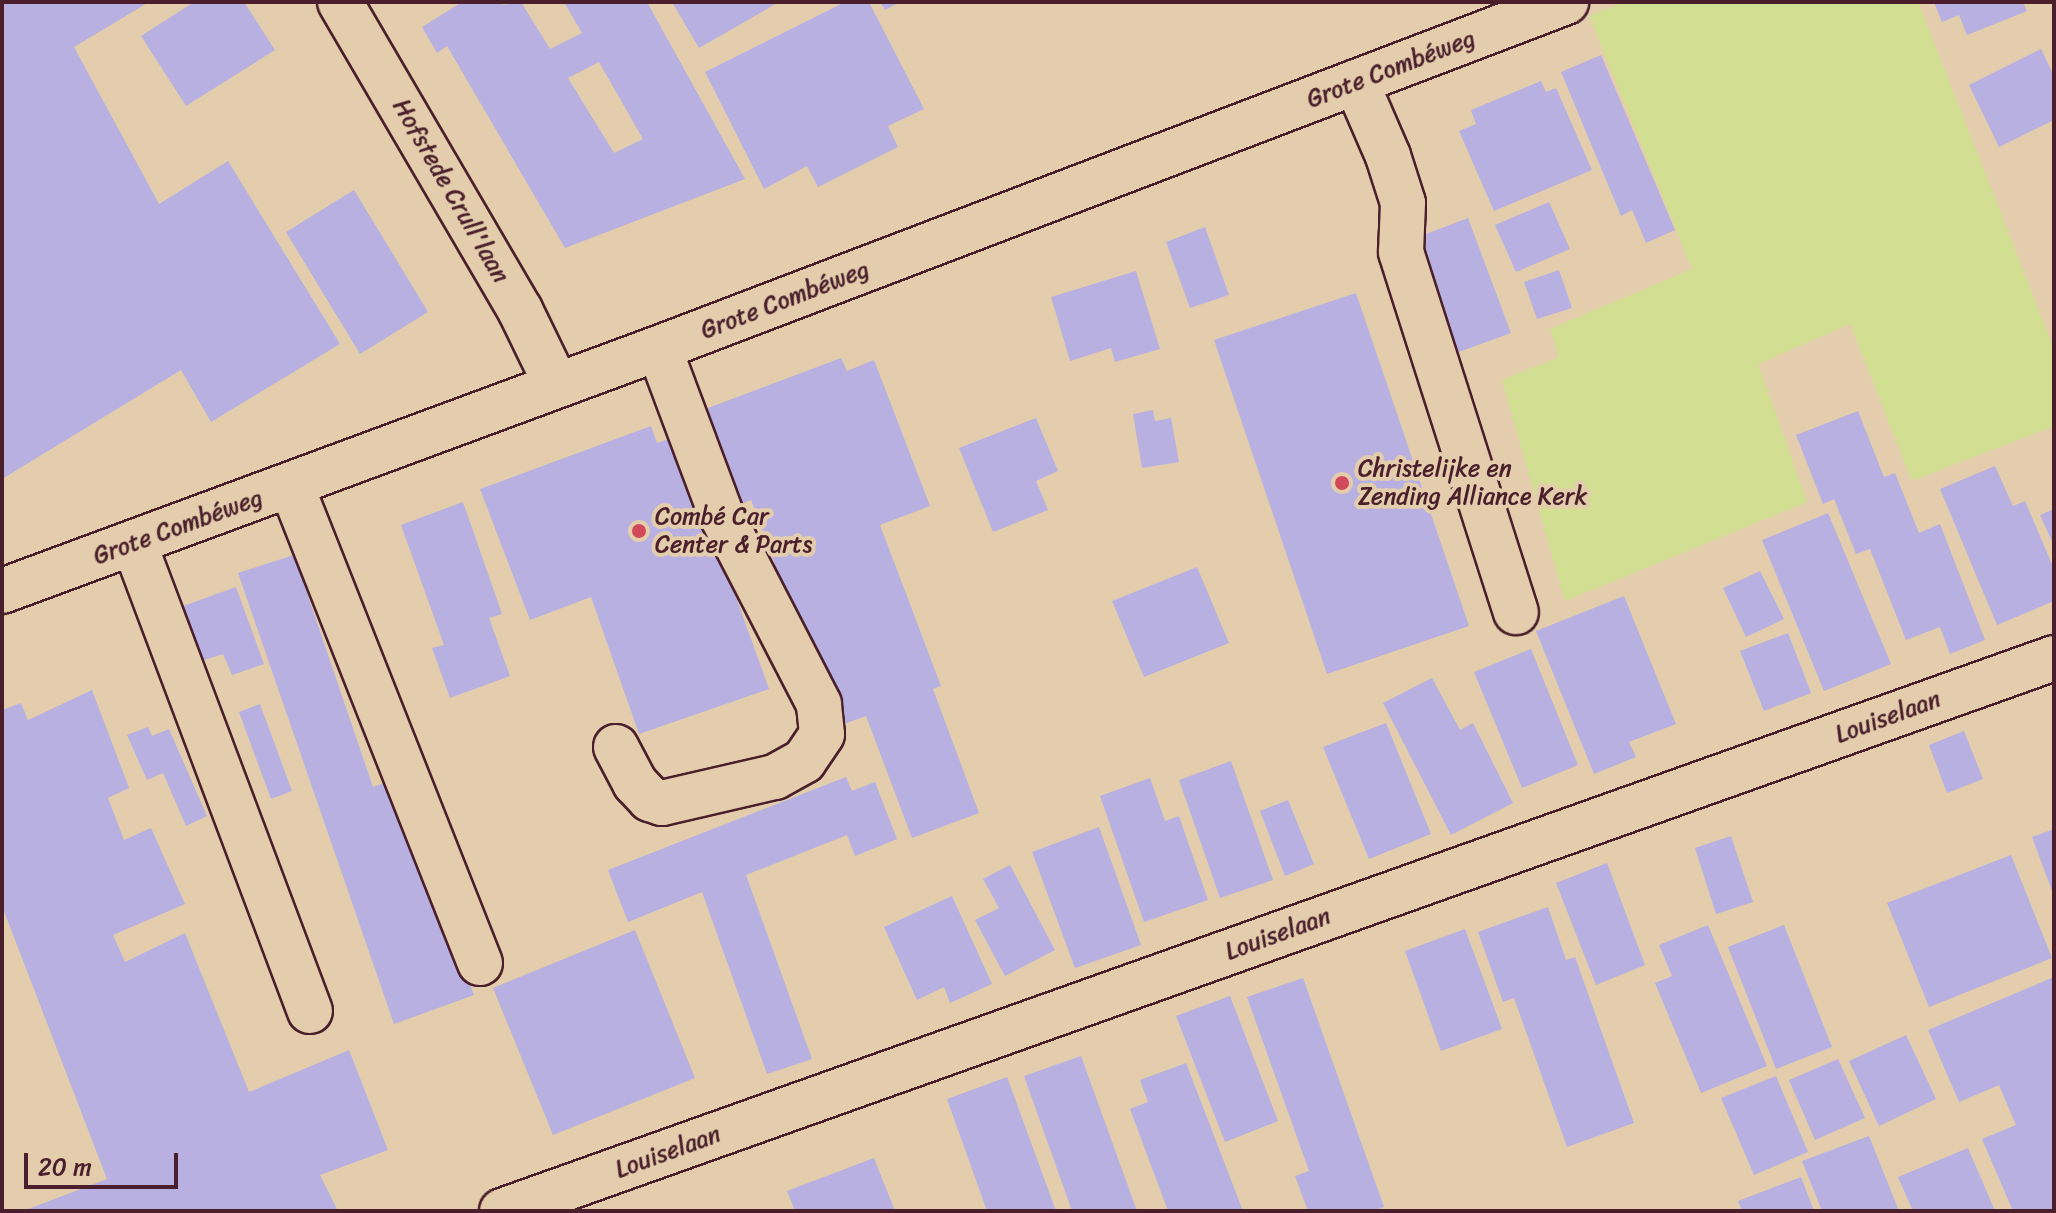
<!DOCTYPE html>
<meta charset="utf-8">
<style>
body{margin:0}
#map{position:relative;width:2056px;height:1213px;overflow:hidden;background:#e3cdac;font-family:Sriracha,sans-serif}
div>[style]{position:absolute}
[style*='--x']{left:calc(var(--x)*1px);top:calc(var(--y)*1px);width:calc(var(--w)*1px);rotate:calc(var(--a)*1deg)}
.green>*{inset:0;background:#d2df92}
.building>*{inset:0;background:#b7b0e1}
.roads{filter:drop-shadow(2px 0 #4a1f2b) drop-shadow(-2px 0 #4a1f2b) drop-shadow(0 2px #4a1f2b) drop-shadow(0 -2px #4a1f2b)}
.minor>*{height:44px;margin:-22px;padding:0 22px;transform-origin:22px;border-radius:22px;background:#e3cdac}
.dots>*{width:22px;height:22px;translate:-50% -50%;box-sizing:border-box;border:4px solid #e3cdac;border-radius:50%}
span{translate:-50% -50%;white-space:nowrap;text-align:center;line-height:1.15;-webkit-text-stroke:8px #e3cdac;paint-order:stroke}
.street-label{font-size:24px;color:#4a1f2b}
.poi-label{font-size:24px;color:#4a1f2b}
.left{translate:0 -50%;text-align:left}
.frame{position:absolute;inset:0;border:4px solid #4a1f2b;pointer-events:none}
.scale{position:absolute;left:24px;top:1153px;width:154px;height:36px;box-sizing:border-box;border:4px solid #4a1f2b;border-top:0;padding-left:10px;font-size:24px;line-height:28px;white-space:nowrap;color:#4a1f2b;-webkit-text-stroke:6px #e3cdac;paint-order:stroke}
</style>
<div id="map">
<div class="green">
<i style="clip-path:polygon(1625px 2px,1918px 2px,2054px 349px,2054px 426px,1912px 481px,1850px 324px,1758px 364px,1807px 502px,1565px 601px,1502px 380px,1559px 357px,1550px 329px,1692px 269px,1589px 16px)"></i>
</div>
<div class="building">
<i style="clip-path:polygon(2px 2px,149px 2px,74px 47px,159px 204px,228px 161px,340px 344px,211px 422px,181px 370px,2px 479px)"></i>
<i style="clip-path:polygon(194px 2px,244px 2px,275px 50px,186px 106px,141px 36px)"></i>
<i style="clip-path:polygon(evenodd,462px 2px,501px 2px,503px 5px,521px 2px,550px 49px,582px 33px,564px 2px,647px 2px,745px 179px,565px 248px,447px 46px,437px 53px,422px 27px,462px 2px,599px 62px,643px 139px,614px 153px,568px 78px,599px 62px)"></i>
<i style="clip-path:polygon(672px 2px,779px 2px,699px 48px)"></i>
<i style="clip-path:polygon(845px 2px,869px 2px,924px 109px,888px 126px,898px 147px,818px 187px,807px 166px,764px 189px,705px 72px)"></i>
<i style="clip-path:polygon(880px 2px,900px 2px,885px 10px)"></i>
<i style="clip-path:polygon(1934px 2px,2023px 2px,2027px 11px,1967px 35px,1959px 15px,1942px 22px)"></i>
<i style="clip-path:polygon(2041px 49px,2054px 76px,2054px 120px,1999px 147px,1969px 85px)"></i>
<i style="clip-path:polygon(1601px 55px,1675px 230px,1646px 243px,1632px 210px,1621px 216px,1561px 72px)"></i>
<i style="clip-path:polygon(1541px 81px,1546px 92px,1556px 88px,1592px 170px,1494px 211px,1459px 131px,1476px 124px,1471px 110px)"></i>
<i style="clip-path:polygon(354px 190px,428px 312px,360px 354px,286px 232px)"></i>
<i style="clip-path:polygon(1549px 202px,1570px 249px,1516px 272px,1495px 225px)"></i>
<i style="clip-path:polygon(1468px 218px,1511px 333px,1456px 353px,1413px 239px)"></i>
<i style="clip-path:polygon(1205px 227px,1229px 295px,1190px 308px,1166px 242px)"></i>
<i style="clip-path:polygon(1559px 270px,1572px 308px,1537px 319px,1524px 282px)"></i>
<i style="clip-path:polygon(1136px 271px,1160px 349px,1115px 362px,1111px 348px,1070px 361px,1051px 297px)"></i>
<i style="clip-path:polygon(1356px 293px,1469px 626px,1327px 674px,1214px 340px)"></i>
<i style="clip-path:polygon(841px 358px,847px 371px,874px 360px,930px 506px,880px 525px,941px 686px,933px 689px,979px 813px,912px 838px,866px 716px,836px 727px,751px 500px,728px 510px,692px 414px)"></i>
<i style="clip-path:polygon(1153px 410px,1155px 421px,1171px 418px,1179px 462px,1142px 468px,1133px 414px)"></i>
<i style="clip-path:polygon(1858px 411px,1884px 477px,1895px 473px,1919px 533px,1940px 524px,1985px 640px,1950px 654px,1940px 627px,1906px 640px,1870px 549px,1856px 554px,1834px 499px,1823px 504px,1796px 435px)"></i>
<i style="clip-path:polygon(1036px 418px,1058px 471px,1036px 481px,1048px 510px,993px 532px,959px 448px)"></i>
<i style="clip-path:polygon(651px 426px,657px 443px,678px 436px,769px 689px,639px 734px,591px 597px,530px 620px,480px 489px)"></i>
<i style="clip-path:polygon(1995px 466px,2013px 506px,2025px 501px,2054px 569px,2054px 601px,1997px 625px,1940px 489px)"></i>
<i style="clip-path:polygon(463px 502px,502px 614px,489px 618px,510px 676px,450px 698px,432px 648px,444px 645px,401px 525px)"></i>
<i style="clip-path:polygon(2054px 509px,2054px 546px,2040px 515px)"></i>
<i style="clip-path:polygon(1828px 513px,1891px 664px,1824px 691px,1762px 540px)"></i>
<i style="clip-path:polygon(294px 555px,373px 787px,393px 780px,474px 995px,394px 1024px,238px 573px)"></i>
<i style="clip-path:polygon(1197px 567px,1229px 643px,1144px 677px,1112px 601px)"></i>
<i style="clip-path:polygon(1760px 571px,1784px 619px,1746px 637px,1723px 588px)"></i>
<i style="clip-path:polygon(236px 587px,264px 664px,232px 675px,223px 654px,195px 663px,175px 609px)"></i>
<i style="clip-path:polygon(1624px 596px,1676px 724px,1629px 742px,1636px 757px,1594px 774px,1536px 631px)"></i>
<i style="clip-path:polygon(1788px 633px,1811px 693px,1764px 711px,1740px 651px)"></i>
<i style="clip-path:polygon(1531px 649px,1578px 765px,1522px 788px,1474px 672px)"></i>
<i style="clip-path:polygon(1432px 678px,1460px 730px,1473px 723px,1513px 803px,1451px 835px,1383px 703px)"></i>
<i style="clip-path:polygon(92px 690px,129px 788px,108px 798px,124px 840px,151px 828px,185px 904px,113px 935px,125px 962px,185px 933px,249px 1092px,349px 1050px,388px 1150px,320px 1175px,338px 1211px,23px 1211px,107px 1179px,2px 906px,2px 710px,21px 703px,28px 720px)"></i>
<i style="clip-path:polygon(260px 704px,292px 791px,271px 799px,239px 712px)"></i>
<i style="clip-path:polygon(1386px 723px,1431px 834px,1369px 859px,1323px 747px)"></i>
<i style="clip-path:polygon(148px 727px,152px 736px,169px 729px,207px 816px,186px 826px,163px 773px,147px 780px,127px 735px)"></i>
<i style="clip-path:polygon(1964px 731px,1983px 779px,1947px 793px,1929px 745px)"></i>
<i style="clip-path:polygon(1231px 761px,1273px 880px,1220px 898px,1179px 780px)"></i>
<i style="clip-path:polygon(846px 777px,852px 791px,875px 782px,897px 839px,855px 856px,847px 835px,746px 875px,812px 1059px,767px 1074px,702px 892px,628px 922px,608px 870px)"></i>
<i style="clip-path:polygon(1150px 778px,1165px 821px,1179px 816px,1208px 900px,1144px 922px,1100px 796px)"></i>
<i style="clip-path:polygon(1288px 800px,1314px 864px,1285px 876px,1260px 811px)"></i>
<i style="clip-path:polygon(1099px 827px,1141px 945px,1075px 968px,1032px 852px)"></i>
<i style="clip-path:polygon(2054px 829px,2054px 896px,2032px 837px)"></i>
<i style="clip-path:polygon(1731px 836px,1753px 902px,1716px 914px,1695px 848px)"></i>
<i style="clip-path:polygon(2011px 855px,2052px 958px,1929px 1007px,1887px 903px)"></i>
<i style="clip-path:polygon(1607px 863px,1645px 965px,1596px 985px,1556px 883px)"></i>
<i style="clip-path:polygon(1010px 865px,1055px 950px,1005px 976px,975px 920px,999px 908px,983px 879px)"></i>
<i style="clip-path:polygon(952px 896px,992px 984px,950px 1003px,944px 987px,917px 1000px,884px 927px)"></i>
<i style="clip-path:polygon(1548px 907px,1566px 960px,1575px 957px,1634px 1123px,1567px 1147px,1514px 998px,1503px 1002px,1478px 932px)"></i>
<i style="clip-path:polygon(1708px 925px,1767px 1066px,1701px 1093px,1655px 983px,1672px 976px,1659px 945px)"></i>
<i style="clip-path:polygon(1784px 925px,1832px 1047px,1776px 1069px,1728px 947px)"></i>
<i style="clip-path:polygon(1465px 929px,1502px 1029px,1441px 1051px,1405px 951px)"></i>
<i style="clip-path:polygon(635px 930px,695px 1078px,553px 1135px,493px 988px)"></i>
<i style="clip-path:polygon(2054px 977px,2054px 1211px,2013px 1211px,1982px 1139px,2016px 1125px,1999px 1085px,1959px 1102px,1928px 1030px)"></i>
<i style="clip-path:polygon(1303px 978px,1384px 1207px,1373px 1211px,1308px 1211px,1295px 1176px,1309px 1171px,1247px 997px)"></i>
<i style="clip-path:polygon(1230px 996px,1278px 1121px,1225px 1142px,1176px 1016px)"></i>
<i style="clip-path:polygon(1906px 1035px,1936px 1099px,1879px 1126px,1849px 1061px)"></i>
<i style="clip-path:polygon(1081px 1056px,1137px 1211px,1072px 1211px,1024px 1076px)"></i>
<i style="clip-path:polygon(1838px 1059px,1865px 1118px,1815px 1140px,1789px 1080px)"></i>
<i style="clip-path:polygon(1186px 1063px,1243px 1211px,1168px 1211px,1130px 1109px,1148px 1102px,1140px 1080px)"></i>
<i style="clip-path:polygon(1776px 1076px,1808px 1152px,1754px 1175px,1721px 1098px)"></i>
<i style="clip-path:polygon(1007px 1077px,1056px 1211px,987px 1211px,947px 1099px)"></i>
<i style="clip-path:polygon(1869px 1136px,1899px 1211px,1822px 1211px,1802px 1161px)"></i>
<i style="clip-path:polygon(1968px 1148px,1995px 1211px,1913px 1211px,1898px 1177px)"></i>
<i style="clip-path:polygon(874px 1158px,895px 1211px,795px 1211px,787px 1191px)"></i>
<i style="clip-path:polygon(1801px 1177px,1814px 1211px,1742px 1211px,1738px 1201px)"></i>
</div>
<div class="roads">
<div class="minor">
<i style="--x:340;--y:2;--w:357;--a:59.7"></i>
<i style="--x:520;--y:310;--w:82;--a:64.1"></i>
<i style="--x:1356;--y:82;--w:81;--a:66.6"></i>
<i style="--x:1388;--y:156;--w:49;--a:72.3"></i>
<i style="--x:1403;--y:203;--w:49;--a:92.3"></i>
<i style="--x:1401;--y:252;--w:378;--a:72.3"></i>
<i style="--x:291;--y:485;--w:514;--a:68.43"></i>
<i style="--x:134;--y:543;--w:500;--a:69.4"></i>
<i style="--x:2;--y:591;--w:700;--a:-20.3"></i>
<i style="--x:659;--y:348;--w:971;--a:-20.88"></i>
<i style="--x:616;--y:747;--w:41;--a:62.2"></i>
<i style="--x:635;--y:783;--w:22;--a:47"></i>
<i style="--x:650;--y:799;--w:13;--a:18"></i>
<i style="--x:662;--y:803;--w:116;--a:-13"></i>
<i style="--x:775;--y:777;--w:33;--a:-29"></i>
<i style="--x:804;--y:761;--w:32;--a:-56"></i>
<i style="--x:822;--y:734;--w:30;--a:-96"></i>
<i style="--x:819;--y:704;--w:214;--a:-117.3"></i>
<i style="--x:721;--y:514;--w:177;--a:-110.5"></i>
<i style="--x:502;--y:1211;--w:1648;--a:-19.61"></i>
</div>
</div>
<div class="dots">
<i style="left:1342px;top:483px;background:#d1495b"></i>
<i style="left:639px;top:531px;background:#d1495b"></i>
</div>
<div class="street-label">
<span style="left:1391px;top:69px;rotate:-21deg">Grote Combéweg</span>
<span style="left:451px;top:191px;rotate:60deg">Hofstede Crull'laan</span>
<span style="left:785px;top:300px;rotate:-21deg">Grote Combéweg</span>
<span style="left:178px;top:527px;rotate:-20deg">Grote Combéweg</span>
<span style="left:1888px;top:717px;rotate:-20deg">Louiselaan</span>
<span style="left:1278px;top:934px;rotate:-20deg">Louiselaan</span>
<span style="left:668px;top:1152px;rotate:-20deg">Louiselaan</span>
</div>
<div class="poi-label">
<span class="left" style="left:1358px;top:483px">Christelijke en<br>Zending Alliance Kerk</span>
<span class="left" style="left:655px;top:531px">Combé Car<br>Center &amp; Parts</span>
</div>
<div class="frame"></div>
<div class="scale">20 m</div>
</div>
